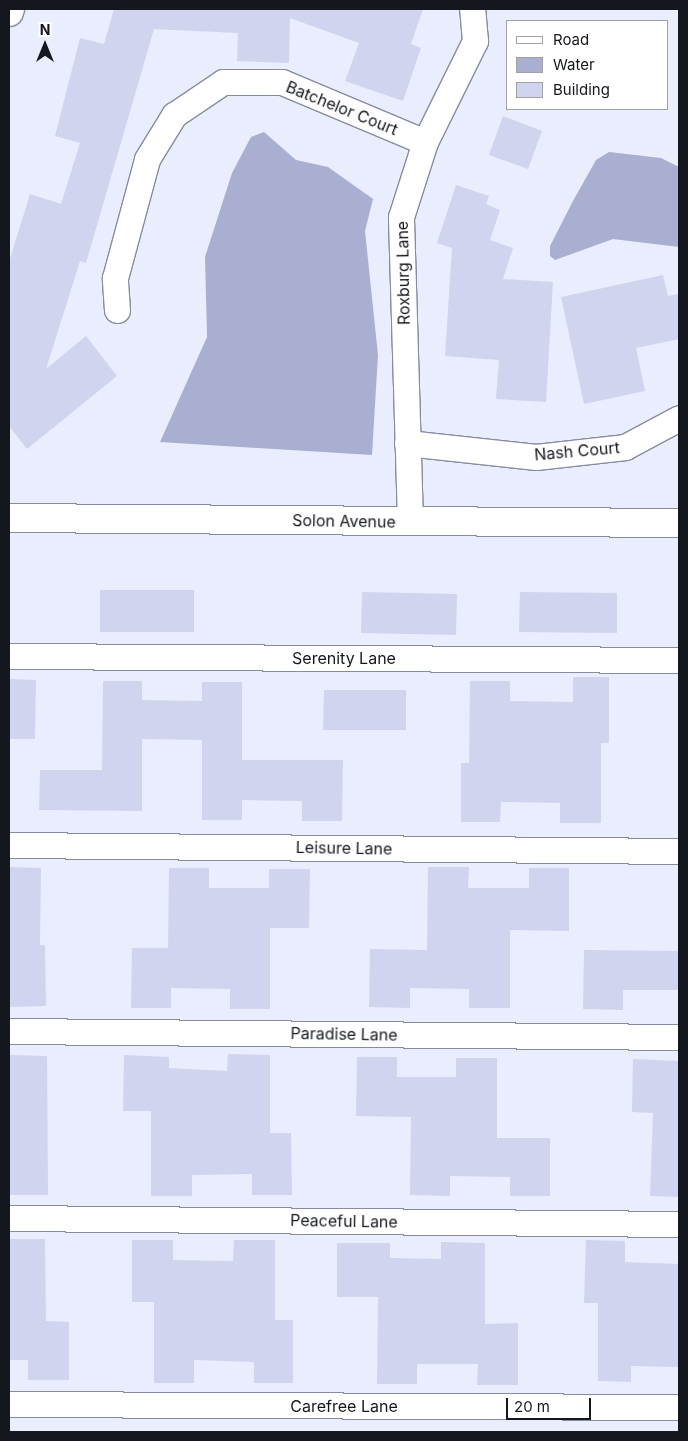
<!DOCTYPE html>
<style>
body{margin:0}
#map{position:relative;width:688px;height:1441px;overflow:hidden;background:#eaedfd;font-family:Inter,sans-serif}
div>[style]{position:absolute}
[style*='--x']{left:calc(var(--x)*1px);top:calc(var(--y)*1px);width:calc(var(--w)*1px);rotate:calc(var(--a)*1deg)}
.water>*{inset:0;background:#a9afd0}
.building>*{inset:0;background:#d0d4ee}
.roads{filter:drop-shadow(1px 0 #878ba2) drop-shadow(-1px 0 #878ba2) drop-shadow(0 1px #878ba2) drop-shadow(0 -1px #878ba2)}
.street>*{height:25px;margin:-12.5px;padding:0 12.5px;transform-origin:12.5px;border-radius:12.5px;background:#fff}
.secondary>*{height:28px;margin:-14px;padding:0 14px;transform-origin:14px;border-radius:14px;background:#fff}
span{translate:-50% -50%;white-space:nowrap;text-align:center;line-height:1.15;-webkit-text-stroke:4px #fff;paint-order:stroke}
.street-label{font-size:16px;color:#15171f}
.frame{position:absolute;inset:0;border:10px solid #15171f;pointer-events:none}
.legend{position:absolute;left:506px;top:20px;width:162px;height:90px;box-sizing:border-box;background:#fff;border:1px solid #a1a2a5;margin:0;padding:6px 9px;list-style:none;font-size:15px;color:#15171f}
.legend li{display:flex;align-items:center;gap:10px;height:25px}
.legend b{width:25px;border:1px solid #a1a2a5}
.north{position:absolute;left:20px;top:20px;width:50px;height:50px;-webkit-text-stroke:4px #fff;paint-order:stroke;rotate:0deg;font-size:14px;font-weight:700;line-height:20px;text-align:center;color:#15171f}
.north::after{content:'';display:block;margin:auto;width:18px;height:22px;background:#15171f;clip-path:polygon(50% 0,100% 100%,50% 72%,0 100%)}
.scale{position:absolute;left:506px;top:1398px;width:85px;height:22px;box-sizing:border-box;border:2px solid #15171f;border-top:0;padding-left:6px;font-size:15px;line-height:18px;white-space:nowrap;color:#15171f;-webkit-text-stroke:4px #fff;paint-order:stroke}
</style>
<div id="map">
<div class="water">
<i style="clip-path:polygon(264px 132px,296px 160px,328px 167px,373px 199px,365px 231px,378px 355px,372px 455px,160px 442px,207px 337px,205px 257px,232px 173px,251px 137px)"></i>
<i style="clip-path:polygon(609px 152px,661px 158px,679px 167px,679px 247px,613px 239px,555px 260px,550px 256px,550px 246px,573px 201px,596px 160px)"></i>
</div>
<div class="building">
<i style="clip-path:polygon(114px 9px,423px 9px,411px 44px,421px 48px,403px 101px,345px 81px,359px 43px,290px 18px,289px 63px,237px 61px,238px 33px,154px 29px,86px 263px,80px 261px,46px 369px,86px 336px,117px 376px,27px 449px,9px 426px,9px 262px,30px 194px,61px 204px,80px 143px,55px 136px,80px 38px,104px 44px)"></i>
<i style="clip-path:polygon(503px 116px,542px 131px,528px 169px,489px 155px)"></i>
<i style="clip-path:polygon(456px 185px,489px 196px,486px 204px,500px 210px,490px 240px,513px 248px,503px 279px,553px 282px,546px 402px,496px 399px,499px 360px,445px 356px,452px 248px,437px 243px)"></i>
<i style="clip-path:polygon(663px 275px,668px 296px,679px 294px,679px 339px,636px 348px,645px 391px,584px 404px,561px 297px)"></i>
<i style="clip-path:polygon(100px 590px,194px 590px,194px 632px,100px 632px)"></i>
<i style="clip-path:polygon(362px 592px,457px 594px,456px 635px,361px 633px)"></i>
<i style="clip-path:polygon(520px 592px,617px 593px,617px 633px,519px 632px)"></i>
<i style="clip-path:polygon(573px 677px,609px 677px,609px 743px,601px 743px,601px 823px,560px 823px,560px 803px,501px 802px,500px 822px,461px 822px,461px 763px,469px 763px,470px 681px,510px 681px,510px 701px,573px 702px)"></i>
<i style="clip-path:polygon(9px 679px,36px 680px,35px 739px,9px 739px)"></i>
<i style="clip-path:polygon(103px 681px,142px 681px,142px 700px,202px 701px,202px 682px,242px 682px,242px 760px,343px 760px,342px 821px,302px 821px,302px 801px,242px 800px,242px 820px,202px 820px,202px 740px,142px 739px,142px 811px,39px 810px,40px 770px,102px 770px)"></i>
<i style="clip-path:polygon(324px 690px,406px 690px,406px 730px,323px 730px)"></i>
<i style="clip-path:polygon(9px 867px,41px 868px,40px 945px,45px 945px,46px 1006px,9px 1007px)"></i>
<i style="clip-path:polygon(428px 867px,469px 867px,468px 888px,529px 888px,529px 868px,569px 868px,569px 931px,510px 930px,510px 1008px,469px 1008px,469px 989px,410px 988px,410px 1008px,369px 1007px,370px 949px,427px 950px)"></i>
<i style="clip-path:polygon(169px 868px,209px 868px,209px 888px,269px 888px,269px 869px,310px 869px,309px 928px,270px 928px,270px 1009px,230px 1009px,230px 989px,171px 988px,171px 1008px,131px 1008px,132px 948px,168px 948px)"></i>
<i style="clip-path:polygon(584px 950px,679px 951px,679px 990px,623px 990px,623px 1010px,583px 1009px)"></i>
<i style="clip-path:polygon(228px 1054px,270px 1055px,270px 1133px,291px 1133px,292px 1195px,252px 1195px,252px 1174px,192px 1175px,192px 1196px,151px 1196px,151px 1111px,123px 1111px,124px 1055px,169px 1057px,169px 1068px,227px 1071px)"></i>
<i style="clip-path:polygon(9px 1055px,47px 1056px,48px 1195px,9px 1195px)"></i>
<i style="clip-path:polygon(357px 1057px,397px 1057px,397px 1077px,456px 1077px,456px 1058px,497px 1058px,497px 1138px,550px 1138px,550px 1196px,510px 1196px,510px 1177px,450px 1176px,450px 1196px,410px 1195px,411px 1117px,356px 1116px)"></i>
<i style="clip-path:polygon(633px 1059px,679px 1061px,679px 1197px,650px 1196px,653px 1113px,632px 1112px)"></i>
<i style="clip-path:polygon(9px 1239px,45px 1239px,46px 1321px,69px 1322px,69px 1380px,28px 1380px,28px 1360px,9px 1360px)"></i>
<i style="clip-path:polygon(132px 1240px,173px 1240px,173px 1260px,233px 1261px,234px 1240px,275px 1240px,275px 1320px,293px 1320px,293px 1383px,254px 1383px,254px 1362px,194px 1360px,194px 1383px,154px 1383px,154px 1302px,132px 1302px)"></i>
<i style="clip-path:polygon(586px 1240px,625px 1241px,625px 1262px,679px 1264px,679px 1367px,631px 1366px,631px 1382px,598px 1381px,598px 1303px,584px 1303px)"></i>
<i style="clip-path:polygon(441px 1242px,485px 1243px,485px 1324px,518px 1323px,518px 1385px,477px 1385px,478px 1364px,417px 1364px,417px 1384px,377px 1384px,378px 1297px,337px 1297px,337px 1243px,390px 1243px,390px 1258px,441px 1259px)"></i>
</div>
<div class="roads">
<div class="street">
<i style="--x:117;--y:310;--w:32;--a:-94"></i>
<i style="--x:115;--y:278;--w:123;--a:-74.9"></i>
<i style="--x:147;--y:159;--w:52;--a:-58.5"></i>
<i style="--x:174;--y:115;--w:59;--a:-34"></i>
<i style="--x:223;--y:82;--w:59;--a:0"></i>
<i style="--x:282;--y:82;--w:155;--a:22.8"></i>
<i style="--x:407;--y:443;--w:130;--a:6.2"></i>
<i style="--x:536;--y:457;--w:90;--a:-6.4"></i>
<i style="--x:625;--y:447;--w:61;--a:-28.2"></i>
<i style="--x:410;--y:522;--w:305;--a:-91.7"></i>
<i style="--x:401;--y:217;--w:79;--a:-72.3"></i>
<i style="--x:425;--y:142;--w:113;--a:-63.7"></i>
<i style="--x:475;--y:41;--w:32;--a:-95"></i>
<i style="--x:9;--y:656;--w:670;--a:0.34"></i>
<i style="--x:9;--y:845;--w:670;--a:0.51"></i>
<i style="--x:9;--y:1031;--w:670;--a:0.51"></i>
<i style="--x:9;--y:1218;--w:670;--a:0.51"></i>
<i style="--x:9;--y:1404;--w:670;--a:0.26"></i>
</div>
<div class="secondary">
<i style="--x:9;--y:12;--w:3;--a:-72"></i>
<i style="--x:9;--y:518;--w:670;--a:0.43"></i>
</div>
</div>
<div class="street-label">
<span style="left:342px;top:108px;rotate:22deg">Batchelor Court</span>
<span style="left:403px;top:273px;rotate:-91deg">Roxburg Lane</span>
<span style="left:577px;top:451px;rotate:-5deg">Nash Court</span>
<span style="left:344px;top:521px;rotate:1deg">Solon Avenue</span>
<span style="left:344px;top:658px">Serenity Lane</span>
<span style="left:344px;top:848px;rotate:1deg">Leisure Lane</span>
<span style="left:344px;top:1034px;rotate:1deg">Paradise Lane</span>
<span style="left:344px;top:1221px;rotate:1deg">Peaceful Lane</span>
<span style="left:344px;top:1406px">Carefree Lane</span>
</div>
<div class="frame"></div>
<ul class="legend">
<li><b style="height:6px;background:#fff"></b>Road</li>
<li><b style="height:14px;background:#a9afd0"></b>Water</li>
<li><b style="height:14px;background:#d0d4ee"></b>Building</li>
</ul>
<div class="north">N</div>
<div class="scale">20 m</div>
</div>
